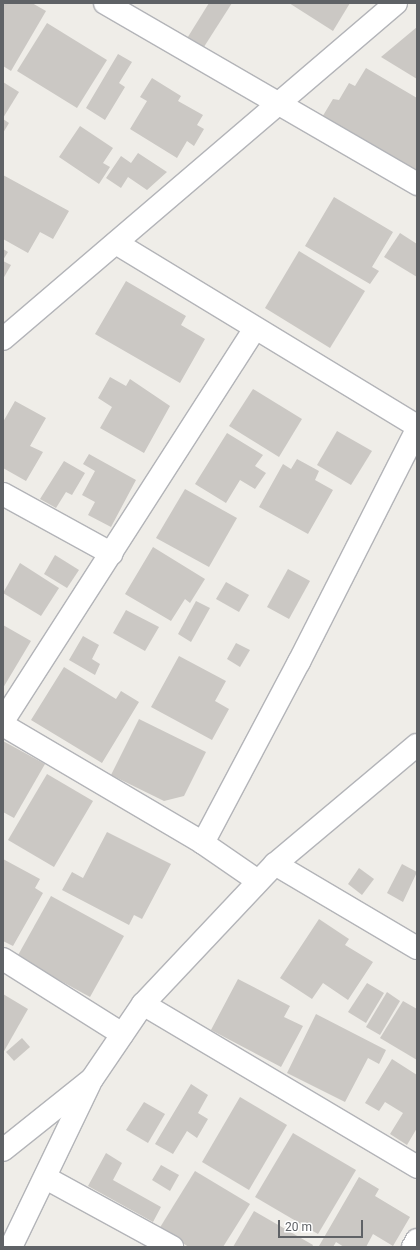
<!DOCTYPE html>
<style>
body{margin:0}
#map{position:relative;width:420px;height:1250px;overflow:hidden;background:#efede8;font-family:Roboto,sans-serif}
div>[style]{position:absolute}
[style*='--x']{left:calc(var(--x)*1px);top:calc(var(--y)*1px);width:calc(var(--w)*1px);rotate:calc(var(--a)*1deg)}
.building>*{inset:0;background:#cbc8c4}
.roads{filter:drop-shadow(1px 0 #b3b4b8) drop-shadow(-1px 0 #b3b4b8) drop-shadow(0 1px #b3b4b8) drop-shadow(0 -1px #b3b4b8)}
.minor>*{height:22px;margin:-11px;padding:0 11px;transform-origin:11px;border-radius:11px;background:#fff}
span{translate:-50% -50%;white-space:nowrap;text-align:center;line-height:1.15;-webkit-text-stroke:4px #fff;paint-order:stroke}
.frame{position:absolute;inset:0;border:4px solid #5f6266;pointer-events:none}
.scale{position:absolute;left:278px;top:1220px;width:85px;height:18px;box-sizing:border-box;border:2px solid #5f6266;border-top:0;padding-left:5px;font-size:12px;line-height:14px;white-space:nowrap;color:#5f6266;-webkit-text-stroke:3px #fff;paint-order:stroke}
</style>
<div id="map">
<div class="building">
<i style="clip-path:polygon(3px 3px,32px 3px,46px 11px,11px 71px,3px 66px)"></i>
<i style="clip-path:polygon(209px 3px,232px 3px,202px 50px,186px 40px)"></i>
<i style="clip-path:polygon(289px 3px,350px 3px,333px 31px)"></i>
<i style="clip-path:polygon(47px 23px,107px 60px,77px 108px,17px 71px)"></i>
<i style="clip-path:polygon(417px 27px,417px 79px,381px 57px)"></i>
<i style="clip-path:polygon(118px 54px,132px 62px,119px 83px,125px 87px,105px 120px,86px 108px)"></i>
<i style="clip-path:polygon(366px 68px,417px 98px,417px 167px,413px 173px,321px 119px,333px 99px,339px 100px,349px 83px,355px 86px)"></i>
<i style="clip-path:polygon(152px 78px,181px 96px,178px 101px,203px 115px,197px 125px,204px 129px,194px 146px,187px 141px,177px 158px,130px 129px,147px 101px,140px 97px)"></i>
<i style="clip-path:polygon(3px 82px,19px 92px,3px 118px)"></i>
<i style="clip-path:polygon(3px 119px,9px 123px,3px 133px)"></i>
<i style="clip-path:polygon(80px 126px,113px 148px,103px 163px,110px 167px,99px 184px,59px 157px)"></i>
<i style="clip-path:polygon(138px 153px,167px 172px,147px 190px,128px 177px,121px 188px,106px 178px,121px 156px,131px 163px)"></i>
<i style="clip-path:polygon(3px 175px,69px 211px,53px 239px,40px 232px,28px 253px,3px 239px)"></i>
<i style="clip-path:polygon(334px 197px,393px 232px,372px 267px,379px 271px,370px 284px,305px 246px)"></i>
<i style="clip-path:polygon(400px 233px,417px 244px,417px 277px,384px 257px)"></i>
<i style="clip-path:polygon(3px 249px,8px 252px,3px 260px)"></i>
<i style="clip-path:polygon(299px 251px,365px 291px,330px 348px,265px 308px)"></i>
<i style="clip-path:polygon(3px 261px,11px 265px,3px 279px)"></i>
<i style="clip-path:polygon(126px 281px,186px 316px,181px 325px,205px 339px,180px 383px,95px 334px)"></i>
<i style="clip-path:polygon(110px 377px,126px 386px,130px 379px,170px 406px,144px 453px,100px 428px,112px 407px,98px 398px)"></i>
<i style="clip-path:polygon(253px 389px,302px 419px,279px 457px,229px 426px)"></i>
<i style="clip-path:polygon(15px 401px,46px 418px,30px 446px,43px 452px,26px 481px,3px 468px,3px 422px)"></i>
<i style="clip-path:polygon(337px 431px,372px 451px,351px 485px,317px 465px)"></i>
<i style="clip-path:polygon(227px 433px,263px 455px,255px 466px,266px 473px,255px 489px,240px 480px,226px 503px,195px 484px)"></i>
<i style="clip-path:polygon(89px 454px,136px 480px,111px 527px,88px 515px,95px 502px,82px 495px,95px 471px,83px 464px)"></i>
<i style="clip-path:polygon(297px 459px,319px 471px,315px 480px,333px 490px,308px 534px,259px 507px,283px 464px,291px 469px)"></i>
<i style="clip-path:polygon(64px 461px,85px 473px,72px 495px,66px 492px,56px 508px,40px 499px)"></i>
<i style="clip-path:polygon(185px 489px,237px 518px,209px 567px,156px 538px)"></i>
<i style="clip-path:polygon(153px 547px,205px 579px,190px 603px,185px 599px,171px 621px,125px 594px)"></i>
<i style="clip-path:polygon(55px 555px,79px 570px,67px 588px,44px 574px)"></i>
<i style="clip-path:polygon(20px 563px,59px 588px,41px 616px,3px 593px)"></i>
<i style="clip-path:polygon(288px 569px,310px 581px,289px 619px,267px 607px)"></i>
<i style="clip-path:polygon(226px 582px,249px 595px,239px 612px,216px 599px)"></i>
<i style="clip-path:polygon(196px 601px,210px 608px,191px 642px,178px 634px)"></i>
<i style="clip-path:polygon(126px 610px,159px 627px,145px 651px,113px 633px)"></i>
<i style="clip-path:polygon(3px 625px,31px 641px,3px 688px)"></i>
<i style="clip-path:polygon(83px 636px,99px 645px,92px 659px,100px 664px,95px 675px,69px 660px)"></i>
<i style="clip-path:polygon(236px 643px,250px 650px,240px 667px,227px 659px)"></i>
<i style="clip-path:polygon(179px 656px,226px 681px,215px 701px,229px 709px,212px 740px,151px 707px)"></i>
<i style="clip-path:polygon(64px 667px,116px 699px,121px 691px,139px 702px,102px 763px,31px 720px)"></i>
<i style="clip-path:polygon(139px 719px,206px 752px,184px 796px,164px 801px,111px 775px)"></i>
<i style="clip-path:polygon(3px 741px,45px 764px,14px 818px,3px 812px)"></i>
<i style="clip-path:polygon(47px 774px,93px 801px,54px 867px,8px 840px)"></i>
<i style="clip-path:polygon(107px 832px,171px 864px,142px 919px,134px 915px,129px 925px,62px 890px,72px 872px,83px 878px)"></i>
<i style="clip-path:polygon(3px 859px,40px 879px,35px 888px,43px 893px,13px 946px,3px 941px)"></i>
<i style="clip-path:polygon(402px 864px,417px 872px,403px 902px,387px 893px)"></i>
<i style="clip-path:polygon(359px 868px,374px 879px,362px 895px,348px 884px)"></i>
<i style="clip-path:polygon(51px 896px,124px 936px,90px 997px,17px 957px)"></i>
<i style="clip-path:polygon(319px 919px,349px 939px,345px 945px,373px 962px,348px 1000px,323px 983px,312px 999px,280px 978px)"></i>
<i style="clip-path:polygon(238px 979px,290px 1006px,284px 1017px,303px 1026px,281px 1067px,211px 1030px)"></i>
<i style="clip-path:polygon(367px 983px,384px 993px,366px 1023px,348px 1012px)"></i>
<i style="clip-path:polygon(387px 992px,400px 1001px,380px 1035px,366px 1027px)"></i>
<i style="clip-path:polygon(3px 994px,28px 1009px,3px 1053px)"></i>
<i style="clip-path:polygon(403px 1001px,417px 1009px,417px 1060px,380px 1038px)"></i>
<i style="clip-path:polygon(316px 1014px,386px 1050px,379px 1064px,368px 1058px,345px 1102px,287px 1073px)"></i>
<i style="clip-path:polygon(22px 1038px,30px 1047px,14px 1061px,6px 1052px)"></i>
<i style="clip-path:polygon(392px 1059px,417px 1075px,417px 1128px,407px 1145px,390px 1134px,403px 1113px,385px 1102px,379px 1111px,365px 1103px)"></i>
<i style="clip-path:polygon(191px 1084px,208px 1095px,198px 1113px,208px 1119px,197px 1138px,187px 1131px,173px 1154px,155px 1144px)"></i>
<i style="clip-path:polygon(240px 1097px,287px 1125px,249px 1190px,202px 1162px)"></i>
<i style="clip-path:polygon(144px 1102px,165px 1114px,148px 1143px,126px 1130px)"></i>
<i style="clip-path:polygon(293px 1133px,356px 1170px,318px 1234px,255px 1197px)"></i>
<i style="clip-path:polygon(106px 1153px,122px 1163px,113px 1180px,161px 1207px,153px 1222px,88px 1186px)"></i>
<i style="clip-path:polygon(161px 1165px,179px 1175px,170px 1191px,152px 1180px)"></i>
<i style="clip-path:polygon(195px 1171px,250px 1204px,223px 1247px,189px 1247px,159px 1229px)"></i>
<i style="clip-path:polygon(359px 1177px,379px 1189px,375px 1196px,410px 1217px,393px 1246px,373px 1234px,366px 1247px,344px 1247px,336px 1242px,333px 1247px,321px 1247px,319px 1246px)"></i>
<i style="clip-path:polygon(254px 1211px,313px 1245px,312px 1247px,233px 1247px)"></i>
</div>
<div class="roads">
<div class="minor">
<i style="--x:105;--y:3;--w:361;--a:30.1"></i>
<i style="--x:116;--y:243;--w:352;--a:31.3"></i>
<i style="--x:3;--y:339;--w:517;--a:-40.53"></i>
<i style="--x:3;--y:494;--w:124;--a:28.8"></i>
<i style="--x:3;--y:721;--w:466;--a:-57.3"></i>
<i style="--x:3;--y:725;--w:232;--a:30.5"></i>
<i style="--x:275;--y:864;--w:165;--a:30.6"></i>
<i style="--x:258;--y:881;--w:67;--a:-145.4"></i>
<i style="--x:203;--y:843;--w:205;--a:-62.1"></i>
<i style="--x:299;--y:662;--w:261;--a:-63.1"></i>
<i style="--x:3;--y:959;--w:141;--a:32.2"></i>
<i style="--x:143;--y:1004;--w:319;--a:30.7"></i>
<i style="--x:3;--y:1150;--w:114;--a:-38.6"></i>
<i style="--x:92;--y:1079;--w:91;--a:-55.8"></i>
<i style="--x:143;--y:1004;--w:192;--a:-46.7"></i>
<i style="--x:275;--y:864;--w:185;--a:-40"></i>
<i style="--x:46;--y:1178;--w:144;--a:28.7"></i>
<i style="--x:11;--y:1247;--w:182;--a:-64.3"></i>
<i style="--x:413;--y:1247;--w:8;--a:-60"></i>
</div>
</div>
<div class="frame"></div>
<div class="scale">20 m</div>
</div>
